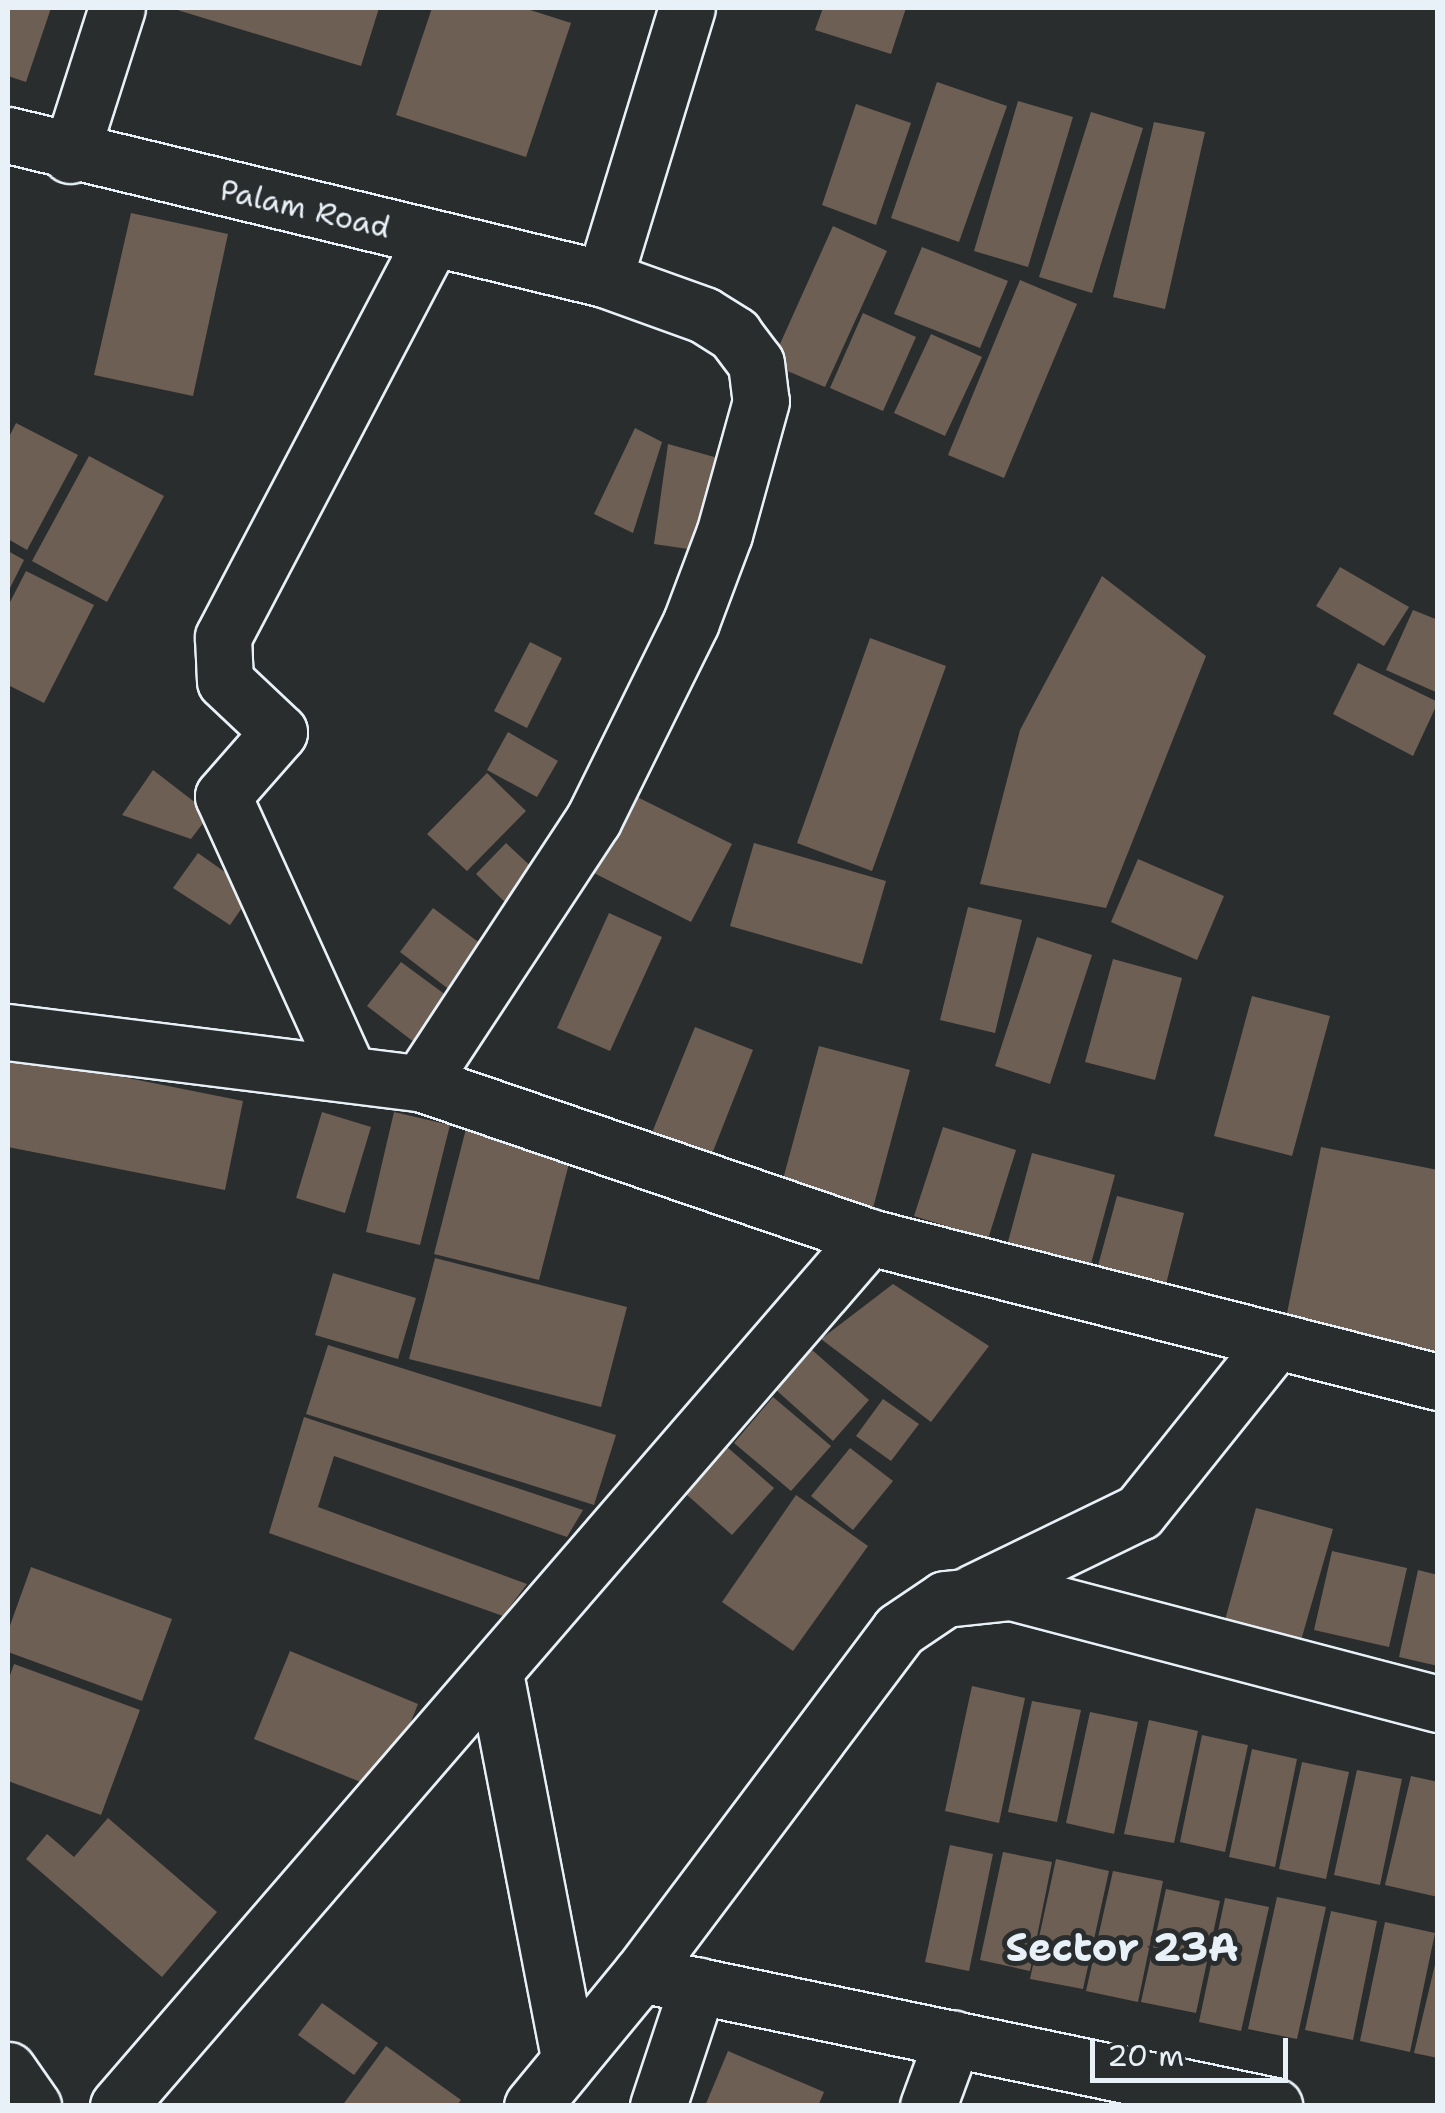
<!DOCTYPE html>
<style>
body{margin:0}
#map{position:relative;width:1445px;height:2113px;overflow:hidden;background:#2a2d2e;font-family:"Shantell Sans",sans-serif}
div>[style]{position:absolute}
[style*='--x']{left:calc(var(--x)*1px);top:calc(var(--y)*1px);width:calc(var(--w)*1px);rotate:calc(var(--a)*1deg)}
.building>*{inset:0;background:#6e5f54}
.roads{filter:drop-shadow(2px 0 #e8f1f8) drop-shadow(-2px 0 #e8f1f8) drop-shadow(0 2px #e8f1f8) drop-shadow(0 -2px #e8f1f8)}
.minor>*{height:55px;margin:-27.5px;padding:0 27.5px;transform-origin:27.5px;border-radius:27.5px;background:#2a2d2e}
span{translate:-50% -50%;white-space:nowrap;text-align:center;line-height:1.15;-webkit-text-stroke:10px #2a2d2e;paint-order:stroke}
.street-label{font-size:30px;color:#e8f1f8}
.district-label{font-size:40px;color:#e8f1f8;font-weight:700}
.frame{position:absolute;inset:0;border:10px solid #e8f1f8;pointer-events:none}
.scale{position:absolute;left:1090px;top:2038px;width:198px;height:45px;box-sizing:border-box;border:5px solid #e8f1f8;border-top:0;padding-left:12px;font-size:30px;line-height:35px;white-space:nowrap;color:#e8f1f8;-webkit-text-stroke:8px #2a2d2e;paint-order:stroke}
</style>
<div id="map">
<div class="building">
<i style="clip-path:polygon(8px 8px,51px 8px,26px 82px,8px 76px)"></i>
<i style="clip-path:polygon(171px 8px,379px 8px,361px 66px)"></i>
<i style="clip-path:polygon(432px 8px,524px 8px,571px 23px,526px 157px,396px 115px)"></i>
<i style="clip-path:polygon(823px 8px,906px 8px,891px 54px,815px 30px)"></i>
<i style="clip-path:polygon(937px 82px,1007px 106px,959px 242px,891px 218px)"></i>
<i style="clip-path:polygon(1018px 101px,1073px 117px,1028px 267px,974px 251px)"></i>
<i style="clip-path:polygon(856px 104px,911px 123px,876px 225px,822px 205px)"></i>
<i style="clip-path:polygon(1091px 112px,1143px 128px,1092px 293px,1039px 277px)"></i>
<i style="clip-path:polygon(1154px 122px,1205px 132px,1165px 309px,1113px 297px)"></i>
<i style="clip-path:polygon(131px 213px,228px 234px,193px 396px,94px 375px)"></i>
<i style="clip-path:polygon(833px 226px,887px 251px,825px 387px,771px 364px)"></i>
<i style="clip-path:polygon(922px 247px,1008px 281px,980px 348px,894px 314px)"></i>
<i style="clip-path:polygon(1020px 280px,1077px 304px,1004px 478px,948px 455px)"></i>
<i style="clip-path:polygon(863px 313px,916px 337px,883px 411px,830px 388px)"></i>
<i style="clip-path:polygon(931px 334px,982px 357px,945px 436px,894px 413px)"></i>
<i style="clip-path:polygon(16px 423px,78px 455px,27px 550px,8px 539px,8px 439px)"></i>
<i style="clip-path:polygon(635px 428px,662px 442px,633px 533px,594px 514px)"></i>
<i style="clip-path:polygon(668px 444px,725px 460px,702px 551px,654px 544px)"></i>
<i style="clip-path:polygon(89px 456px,164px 496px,107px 602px,32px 561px)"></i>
<i style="clip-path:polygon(8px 551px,24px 560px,8px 592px)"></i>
<i style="clip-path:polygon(1340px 567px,1409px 607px,1384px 646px,1316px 606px)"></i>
<i style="clip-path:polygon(26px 571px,94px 605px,44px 703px,8px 685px,8px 606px)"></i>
<i style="clip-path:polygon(1102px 576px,1206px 656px,1106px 908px,980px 884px,1020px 730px)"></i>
<i style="clip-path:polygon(1413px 610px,1438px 620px,1438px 693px,1386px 670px)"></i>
<i style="clip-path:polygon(870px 638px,946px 666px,872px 871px,797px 843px)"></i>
<i style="clip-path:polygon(530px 642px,562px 658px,527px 728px,494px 711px)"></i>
<i style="clip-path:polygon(1358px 663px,1438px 702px,1413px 756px,1333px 714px)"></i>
<i style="clip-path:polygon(508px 732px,558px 761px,537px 797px,487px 770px)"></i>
<i style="clip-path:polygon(153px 770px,210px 814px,191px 839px,122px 815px)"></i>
<i style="clip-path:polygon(487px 773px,526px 811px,467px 871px,427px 834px)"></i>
<i style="clip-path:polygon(621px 789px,732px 844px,691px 922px,582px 867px)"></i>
<i style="clip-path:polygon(506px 843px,538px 873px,508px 905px,476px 874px)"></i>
<i style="clip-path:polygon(754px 843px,886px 881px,862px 964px,730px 926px)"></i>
<i style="clip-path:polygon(198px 853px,253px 892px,230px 925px,173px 888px)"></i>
<i style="clip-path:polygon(1138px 859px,1224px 896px,1197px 960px,1111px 922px)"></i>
<i style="clip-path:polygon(968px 907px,1022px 920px,995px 1033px,940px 1020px)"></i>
<i style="clip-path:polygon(433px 908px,493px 953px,459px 997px,400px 952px)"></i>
<i style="clip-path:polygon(609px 913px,662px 937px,610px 1051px,557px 1028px)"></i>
<i style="clip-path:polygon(1037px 937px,1092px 955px,1050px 1084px,995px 1066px)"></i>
<i style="clip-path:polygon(1113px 959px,1182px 978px,1155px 1080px,1085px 1062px)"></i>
<i style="clip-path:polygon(401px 962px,458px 1004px,423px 1049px,367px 1006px)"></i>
<i style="clip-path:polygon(1252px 996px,1330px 1016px,1292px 1156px,1214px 1136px)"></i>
<i style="clip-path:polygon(695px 1027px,753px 1050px,706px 1169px,647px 1145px)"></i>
<i style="clip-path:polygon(819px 1046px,910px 1070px,873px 1208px,782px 1183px)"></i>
<i style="clip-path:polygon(8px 1054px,243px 1101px,225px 1190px,8px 1147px)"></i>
<i style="clip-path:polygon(322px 1112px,371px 1127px,345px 1213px,296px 1198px)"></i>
<i style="clip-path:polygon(394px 1112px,450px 1125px,420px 1245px,366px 1232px)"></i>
<i style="clip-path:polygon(469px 1117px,574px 1144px,539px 1280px,434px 1254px)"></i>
<i style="clip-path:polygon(943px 1127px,1016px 1150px,988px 1239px,914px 1216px)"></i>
<i style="clip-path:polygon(1321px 1147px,1438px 1170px,1438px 1354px,1285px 1323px)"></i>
<i style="clip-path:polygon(1032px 1153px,1115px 1175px,1088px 1275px,1005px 1253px)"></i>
<i style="clip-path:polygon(1117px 1196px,1184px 1213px,1164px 1292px,1096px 1273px)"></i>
<i style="clip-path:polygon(435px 1258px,627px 1307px,601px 1407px,409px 1359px)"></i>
<i style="clip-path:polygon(333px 1273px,416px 1298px,398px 1359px,315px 1335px)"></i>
<i style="clip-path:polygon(893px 1284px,989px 1346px,931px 1422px,821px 1339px)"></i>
<i style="clip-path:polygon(328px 1345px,616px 1435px,594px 1505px,306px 1414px)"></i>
<i style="clip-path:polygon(811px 1349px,869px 1400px,833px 1441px,775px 1389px)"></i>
<i style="clip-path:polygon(773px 1397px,831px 1446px,791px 1491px,734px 1443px)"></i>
<i style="clip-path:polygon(883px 1399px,919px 1424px,891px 1461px,856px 1436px)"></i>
<i style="clip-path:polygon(304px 1417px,583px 1510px,567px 1537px,334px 1456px,318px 1507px,527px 1584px,503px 1616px,269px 1533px)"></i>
<i style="clip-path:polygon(727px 1447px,774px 1488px,732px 1535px,686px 1494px)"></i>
<i style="clip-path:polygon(850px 1448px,893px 1481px,853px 1530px,811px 1496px)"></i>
<i style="clip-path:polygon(796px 1495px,868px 1546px,793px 1651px,722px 1602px)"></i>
<i style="clip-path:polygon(1256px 1508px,1333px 1529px,1298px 1651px,1222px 1631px)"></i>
<i style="clip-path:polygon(1332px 1551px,1407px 1568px,1389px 1647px,1314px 1630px)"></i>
<i style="clip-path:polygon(31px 1567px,172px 1619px,142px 1701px,8px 1652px,8px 1631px)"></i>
<i style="clip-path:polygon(1418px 1570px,1438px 1575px,1438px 1666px,1399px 1657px)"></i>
<i style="clip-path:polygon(290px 1651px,418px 1704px,383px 1791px,254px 1739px)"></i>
<i style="clip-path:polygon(14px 1664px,140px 1710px,101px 1815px,8px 1781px,8px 1681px)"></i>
<i style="clip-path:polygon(972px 1686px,1025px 1698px,999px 1823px,945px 1811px)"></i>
<i style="clip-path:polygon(1032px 1701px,1081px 1710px,1057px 1822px,1008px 1812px)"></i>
<i style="clip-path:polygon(1090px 1712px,1138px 1722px,1114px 1834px,1066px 1823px)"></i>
<i style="clip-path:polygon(1149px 1720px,1198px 1731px,1174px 1843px,1124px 1834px)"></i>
<i style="clip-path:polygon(1202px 1735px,1248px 1745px,1225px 1852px,1180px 1842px)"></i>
<i style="clip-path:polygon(1252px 1749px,1297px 1759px,1275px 1867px,1229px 1857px)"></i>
<i style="clip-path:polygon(1302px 1762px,1349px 1772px,1326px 1879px,1279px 1869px)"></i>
<i style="clip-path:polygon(1357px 1770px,1402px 1779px,1380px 1885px,1334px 1875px)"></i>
<i style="clip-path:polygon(1411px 1776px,1438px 1782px,1438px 1897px,1385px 1885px)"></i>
<i style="clip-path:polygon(108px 1818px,217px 1912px,162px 1977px,26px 1859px,47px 1834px,74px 1857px)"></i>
<i style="clip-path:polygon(950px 1845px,993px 1854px,969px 1971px,925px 1962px)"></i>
<i style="clip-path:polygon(1003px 1852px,1052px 1862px,1030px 1971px,980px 1960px)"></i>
<i style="clip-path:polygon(1056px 1859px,1109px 1871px,1083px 1989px,1030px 1979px)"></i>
<i style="clip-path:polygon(1113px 1871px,1163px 1881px,1138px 2002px,1086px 1991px)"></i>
<i style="clip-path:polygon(1166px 1889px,1220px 1901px,1196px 2013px,1141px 2002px)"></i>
<i style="clip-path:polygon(1277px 1897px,1326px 1907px,1297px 2039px,1248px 2029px)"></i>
<i style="clip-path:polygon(1225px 1898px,1269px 1907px,1241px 2031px,1199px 2022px)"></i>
<i style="clip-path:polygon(1331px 1911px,1377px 1921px,1353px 2040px,1305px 2030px)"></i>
<i style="clip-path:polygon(1385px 1922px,1435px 1933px,1410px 2052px,1360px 2041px)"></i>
<i style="clip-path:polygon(1438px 1952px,1438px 2058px,1414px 2053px)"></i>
<i style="clip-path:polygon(322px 2003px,378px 2043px,354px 2075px,298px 2035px)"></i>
<i style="clip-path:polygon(386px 2046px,461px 2100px,456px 2106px,342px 2106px)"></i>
<i style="clip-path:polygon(728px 2051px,824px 2092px,818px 2106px,705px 2106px)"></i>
</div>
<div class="roads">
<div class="minor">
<i style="--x:8;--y:135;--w:613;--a:13.58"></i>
<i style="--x:604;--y:279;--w:106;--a:19.8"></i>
<i style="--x:704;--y:315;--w:36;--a:32"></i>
<i style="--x:734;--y:334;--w:36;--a:53"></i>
<i style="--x:756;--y:363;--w:38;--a:83"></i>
<i style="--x:761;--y:401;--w:138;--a:105.5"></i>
<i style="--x:724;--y:534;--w:94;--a:110.6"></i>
<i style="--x:691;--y:622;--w:221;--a:116.3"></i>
<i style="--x:593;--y:820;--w:315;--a:123.3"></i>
<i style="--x:70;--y:155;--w:154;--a:-72.3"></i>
<i style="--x:604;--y:279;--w:283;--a:-73"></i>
<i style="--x:8;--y:1032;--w:415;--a:7.1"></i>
<i style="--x:420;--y:1083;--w:475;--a:18.9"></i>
<i style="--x:869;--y:1237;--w:587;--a:14.3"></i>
<i style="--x:349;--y:1074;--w:305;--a:-114.4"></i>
<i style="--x:223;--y:796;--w:85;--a:-48.8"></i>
<i style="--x:279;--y:732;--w:74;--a:-136.6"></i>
<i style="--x:225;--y:681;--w:44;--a:-92.6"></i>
<i style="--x:223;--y:637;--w:450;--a:-62.3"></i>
<i style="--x:974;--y:1592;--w:183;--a:-25.9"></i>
<i style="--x:1139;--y:1512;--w:219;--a:-51.3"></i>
<i style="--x:495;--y:1673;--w:393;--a:79.1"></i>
<i style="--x:641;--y:1974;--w:647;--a:11.78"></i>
<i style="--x:8;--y:2070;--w:44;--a:55.2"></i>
<i style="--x:118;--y:2106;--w:1149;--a:-49.17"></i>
<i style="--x:532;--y:2106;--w:171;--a:-50.5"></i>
<i style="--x:641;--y:1974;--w:430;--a:-53.1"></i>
<i style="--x:899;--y:1630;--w:55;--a:-34"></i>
<i style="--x:945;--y:1599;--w:66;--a:-6.1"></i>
<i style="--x:1011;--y:1592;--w:441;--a:14.7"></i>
<i style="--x:658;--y:2106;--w:127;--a:-71.7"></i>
<i style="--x:928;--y:2106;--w:72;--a:-69.8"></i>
</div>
</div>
<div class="street-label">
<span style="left:305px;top:209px;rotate:13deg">Palam Road</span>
</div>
<div class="district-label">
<span style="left:1122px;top:1947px">Sector 23A</span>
</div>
<div class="frame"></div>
<div class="scale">20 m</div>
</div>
